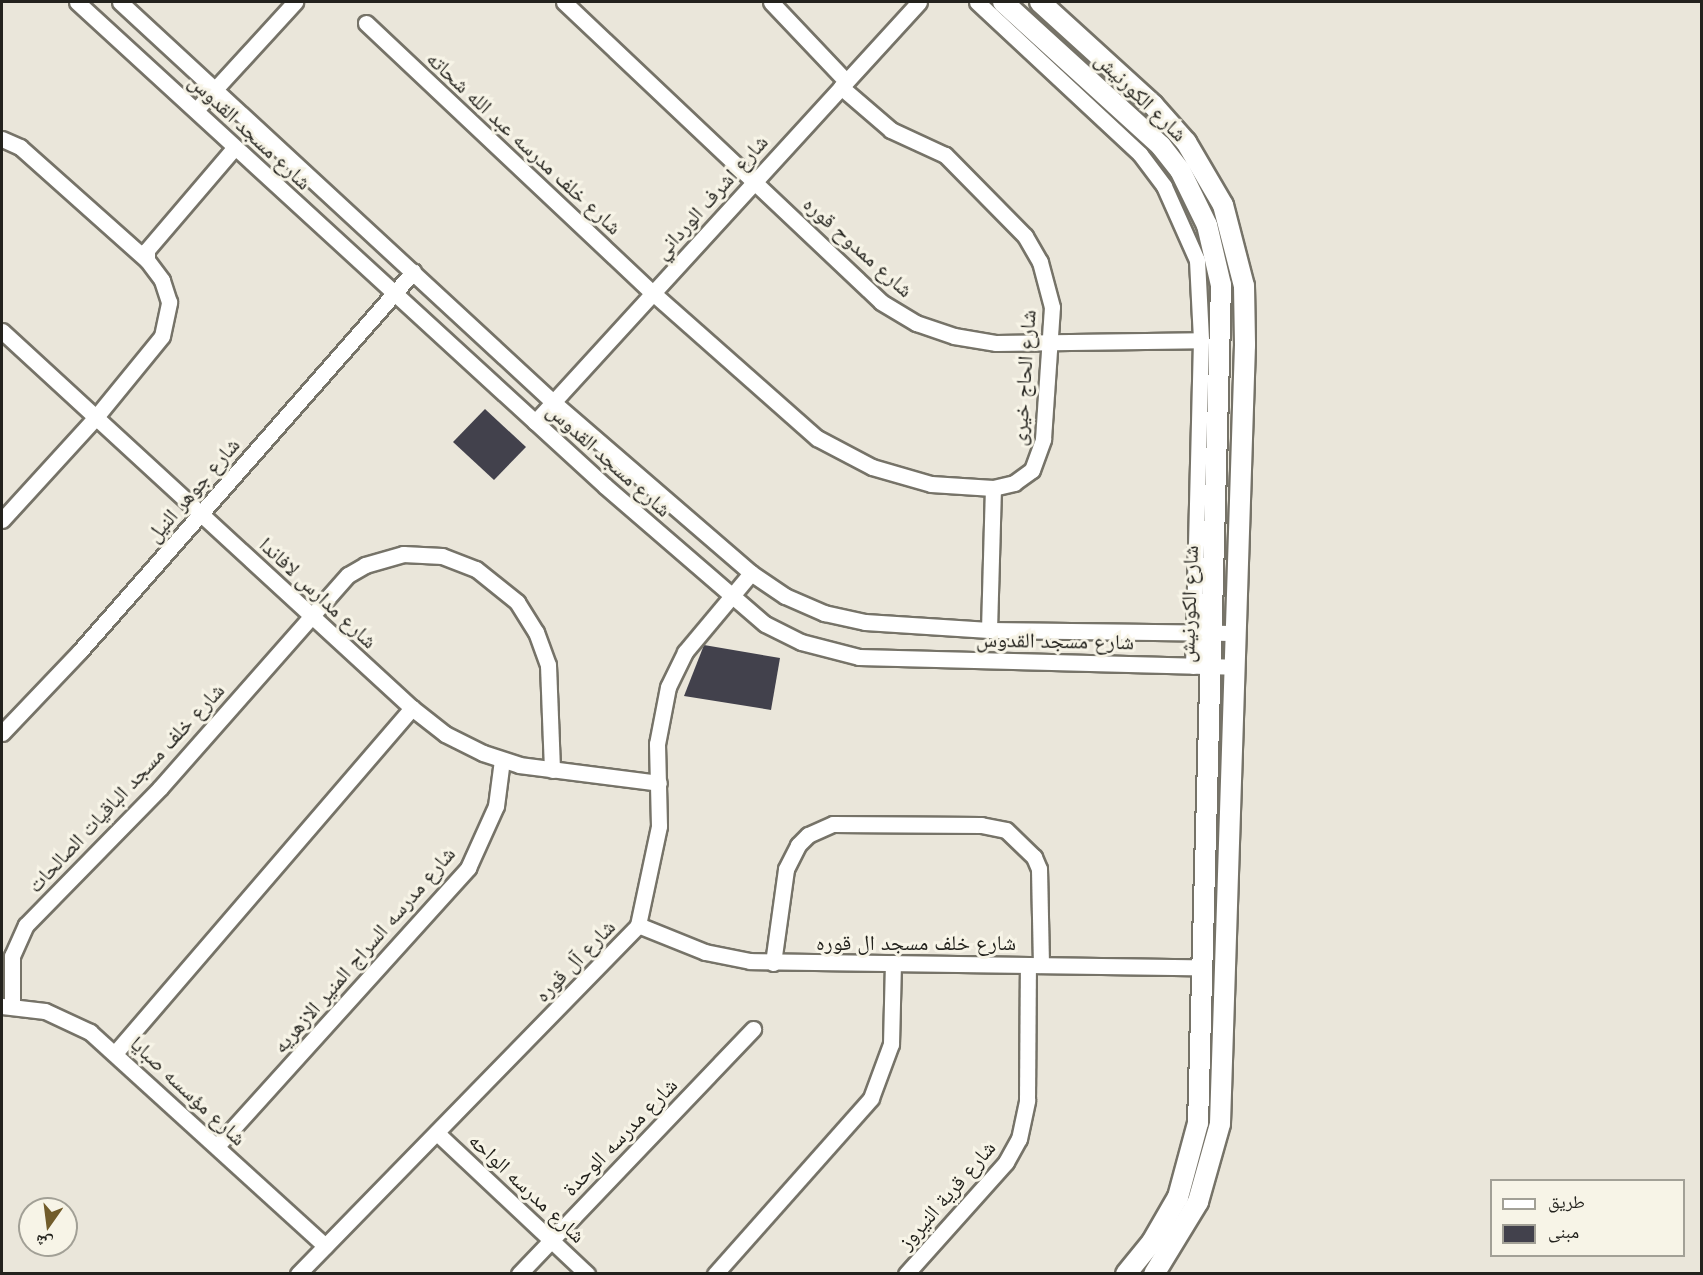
<!DOCTYPE html>
<meta charset="utf-8">
<style>
body{margin:0}
#map{position:relative;width:1703px;height:1275px;overflow:hidden;background:#eae6da;font-family:"Libre Baskerville","Noto Naskh Arabic",serif}
div>[style]{position:absolute}
[style*='--x']{left:calc(var(--x)*1px);top:calc(var(--y)*1px);width:calc(var(--w)*1px);rotate:calc(var(--a)*1deg)}
.building>*{inset:0;background:#42414c}
.roads{filter:drop-shadow(2px 0 #767368) drop-shadow(-2px 0 #767368) drop-shadow(0 2px #767368) drop-shadow(0 -2px #767368)}
.minor>*{height:15px;margin:-7.5px;padding:0 7.5px;transform-origin:7.5px;border-radius:7.5px;background:#fff}
.tertiary>*{height:20px;margin:-10px;padding:0 10px;transform-origin:10px;border-radius:10px;background:#fff}
span{translate:-50% -50%;white-space:nowrap;text-align:center;line-height:1.15;-webkit-text-stroke:6px #f7f4e7;paint-order:stroke}
.street-label{font-size:21px;color:#23221d}
.frame{position:absolute;inset:0;border:3px solid #23221d;pointer-events:none}
.legend{position:absolute;left:1490px;top:1179px;width:195px;height:78px;box-sizing:border-box;background:#f7f4e7;border:2px solid #a2a096;margin:0;padding:8px 10px;list-style:none;font-size:18px;color:#23221d}
.legend li{display:flex;align-items:center;gap:12px;height:30px}
.legend b{width:30px;border:2px solid #a2a096}
.north{position:absolute;left:18px;top:1197px;width:60px;height:60px;box-sizing:border-box;background:#f7f4e7;border:2px solid #a2a096;border-radius:50%;rotate:194deg;font-size:16px;font-weight:700;line-height:24px;text-align:center;color:#23221d}
.north::after{content:'';display:block;margin:auto;width:21px;height:27px;background:#715c2b;clip-path:polygon(50% 0,100% 100%,50% 72%,0 100%)}
</style>
<div id="map">
<div class="building">
<i style="clip-path:polygon(485px 409px,526px 447px,494px 480px,453px 442px)"></i>
<i style="clip-path:polygon(704px 645px,780px 658px,771px 710px,684px 696px)"></i>
</div>
<div class="roads">
<div class="minor">
<i style="--x:77;--y:2;--w:716;--a:42.51"></i>
<i style="--x:605;--y:486;--w:211;--a:40.8"></i>
<i style="--x:765;--y:624;--w:40;--a:26.6"></i>
<i style="--x:801;--y:642;--w:60;--a:14.5"></i>
<i style="--x:859;--y:657;--w:375;--a:1.5"></i>
<i style="--x:120;--y:2;--w:589;--a:42.73"></i>
<i style="--x:553;--y:402;--w:262;--a:40.8"></i>
<i style="--x:751;--y:573;--w:41;--a:34.1"></i>
<i style="--x:785;--y:596;--w:43;--a:23.6"></i>
<i style="--x:824;--y:613;--w:42;--a:12.4"></i>
<i style="--x:865;--y:622;--w:124;--a:3.7"></i>
<i style="--x:989;--y:630;--w:246;--a:0.7"></i>
<i style="--x:564;--y:2;--w:436;--a:43.4"></i>
<i style="--x:881;--y:302;--w:41;--a:31"></i>
<i style="--x:916;--y:323;--w:40;--a:18.9"></i>
<i style="--x:954;--y:336;--w:43;--a:9.5"></i>
<i style="--x:996;--y:343;--w:205;--a:-0.8"></i>
<i style="--x:771;--y:2;--w:109;--a:46.5"></i>
<i style="--x:977;--y:2;--w:223;--a:43"></i>
<i style="--x:1140;--y:154;--w:40;--a:53"></i>
<i style="--x:1164;--y:186;--w:81;--a:66"></i>
<i style="--x:1197;--y:260;--w:80;--a:87.1"></i>
<i style="--x:1201;--y:340;--w:326;--a:91.4"></i>
<i style="--x:366;--y:23;--w:394;--a:43.3"></i>
<i style="--x:653;--y:293;--w:219;--a:41.5"></i>
<i style="--x:817;--y:438;--w:62;--a:27.8"></i>
<i style="--x:872;--y:467;--w:61;--a:16.1"></i>
<i style="--x:931;--y:484;--w:62;--a:3.7"></i>
<i style="--x:993;--y:488;--w:22;--a:-13"></i>
<i style="--x:1014;--y:483;--w:22;--a:-36"></i>
<i style="--x:1032;--y:470;--w:33;--a:-70"></i>
<i style="--x:1043;--y:439;--w:132;--a:-86.1"></i>
<i style="--x:1052;--y:307;--w:47;--a:-104.9"></i>
<i style="--x:1040;--y:262;--w:30;--a:-120"></i>
<i style="--x:1025;--y:236;--w:114;--a:-134.6"></i>
<i style="--x:945;--y:155;--w:60;--a:-155.2"></i>
<i style="--x:891;--y:130;--w:66;--a:-139.3"></i>
<i style="--x:196;--y:110;--w:147;--a:-47.5"></i>
<i style="--x:2;--y:139;--w:20;--a:24"></i>
<i style="--x:20;--y:147;--w:170;--a:41.7"></i>
<i style="--x:2;--y:331;--w:557;--a:42.6"></i>
<i style="--x:412;--y:708;--w:42;--a:38.2"></i>
<i style="--x:445;--y:734;--w:42;--a:26.6"></i>
<i style="--x:483;--y:753;--w:38;--a:18"></i>
<i style="--x:519;--y:765;--w:141;--a:7.3"></i>
<i style="--x:535;--y:422;--w:569;--a:-47.56"></i>
<i style="--x:2;--y:520;--w:139;--a:-47.6"></i>
<i style="--x:96;--y:417;--w:104;--a:-50.8"></i>
<i style="--x:162;--y:336;--w:35;--a:-78"></i>
<i style="--x:169;--y:302;--w:23;--a:-108"></i>
<i style="--x:162;--y:280;--w:25;--a:-127"></i>
<i style="--x:147;--y:260;--w:10;--a:-90"></i>
<i style="--x:147;--y:250;--w:135;--a:-49.5"></i>
<i style="--x:989;--y:630;--w:142;--a:-88.4"></i>
<i style="--x:2;--y:733;--w:113;--a:-46.4"></i>
<i style="--x:80;--y:651;--w:505;--a:-48.7"></i>
<i style="--x:638;--y:925;--w:72;--a:21.9"></i>
<i style="--x:705;--y:952;--w:46;--a:11.3"></i>
<i style="--x:750;--y:961;--w:451;--a:0.8"></i>
<i style="--x:773;--y:963;--w:95;--a:-82.1"></i>
<i style="--x:786;--y:869;--w:27;--a:-63"></i>
<i style="--x:798;--y:845;--w:14;--a:-45"></i>
<i style="--x:808;--y:835;--w:27;--a:-24"></i>
<i style="--x:833;--y:824;--w:148;--a:0.4"></i>
<i style="--x:981;--y:825;--w:25;--a:11"></i>
<i style="--x:1006;--y:830;--w:39;--a:44"></i>
<i style="--x:1034;--y:857;--w:13;--a:67"></i>
<i style="--x:1039;--y:869;--w:96;--a:88.8"></i>
<i style="--x:2;--y:1006;--w:43;--a:6.6"></i>
<i style="--x:45;--y:1011;--w:50;--a:25"></i>
<i style="--x:90;--y:1032;--w:318;--a:42.3"></i>
<i style="--x:12;--y:1006;--w:50;--a:-90"></i>
<i style="--x:12;--y:956;--w:34;--a:-66"></i>
<i style="--x:26;--y:925;--w:192;--a:-45.6"></i>
<i style="--x:160;--y:788;--w:284;--a:-48.6"></i>
<i style="--x:348;--y:575;--w:20;--a:-30"></i>
<i style="--x:365;--y:565;--w:40;--a:-16"></i>
<i style="--x:403;--y:554;--w:39;--a:3"></i>
<i style="--x:442;--y:556;--w:36;--a:21"></i>
<i style="--x:476;--y:569;--w:53;--a:38.8"></i>
<i style="--x:517;--y:602;--w:36;--a:58"></i>
<i style="--x:536;--y:632;--w:35;--a:70"></i>
<i style="--x:548;--y:665;--w:105;--a:87.8"></i>
<i style="--x:116;--y:1052;--w:454;--a:-49.3"></i>
<i style="--x:437;--y:1133;--w:206;--a:43.2"></i>
<i style="--x:217;--y:1146;--w:375;--a:-47.9"></i>
<i style="--x:468;--y:868;--w:68;--a:-65.7"></i>
<i style="--x:496;--y:806;--w:46;--a:-82.6"></i>
<i style="--x:298;--y:1274;--w:487;--a:-45.7"></i>
<i style="--x:638;--y:925;--w:101;--a:-78"></i>
<i style="--x:659;--y:826;--w:82;--a:-91.4"></i>
<i style="--x:657;--y:744;--w:58;--a:-79.1"></i>
<i style="--x:668;--y:687;--w:39;--a:-64"></i>
<i style="--x:685;--y:652;--w:103;--a:-50.1"></i>
<i style="--x:519;--y:1274;--w:339;--a:-46.3"></i>
<i style="--x:715;--y:1274;--w:235;--a:-48.4"></i>
<i style="--x:871;--y:1098;--w:58;--a:-69.7"></i>
<i style="--x:891;--y:1044;--w:81;--a:-88.6"></i>
<i style="--x:906;--y:1274;--w:150;--a:-48.2"></i>
<i style="--x:1006;--y:1162;--w:26;--a:-61"></i>
<i style="--x:1019;--y:1139;--w:40;--a:-78"></i>
<i style="--x:1027;--y:1100;--w:135;--a:-89.6"></i>
</div>
<div class="tertiary">
<i style="--x:1003;--y:2;--w:214;--a:42.3"></i>
<i style="--x:1161;--y:146;--w:31;--a:52"></i>
<i style="--x:1180;--y:170;--w:61;--a:63.9"></i>
<i style="--x:1207;--y:225;--w:62;--a:76.9"></i>
<i style="--x:1221;--y:285;--w:838;--a:91.57"></i>
<i style="--x:1198;--y:1123;--w:77;--a:105.1"></i>
<i style="--x:1178;--y:1197;--w:52;--a:120"></i>
<i style="--x:1152;--y:1242;--w:41;--a:129.1"></i>
<i style="--x:1040;--y:2;--w:153;--a:42.3"></i>
<i style="--x:1153;--y:105;--w:50;--a:48.3"></i>
<i style="--x:1186;--y:142;--w:73;--a:59.6"></i>
<i style="--x:1223;--y:205;--w:84;--a:75.5"></i>
<i style="--x:1244;--y:286;--w:59;--a:89"></i>
<i style="--x:1245;--y:345;--w:779;--a:91.84"></i>
<i style="--x:1220;--y:1124;--w:81;--a:105.8"></i>
<i style="--x:1198;--y:1202;--w:84;--a:121.4"></i>
</div>
</div>
<div class="street-label">
<span style="left:1141px;top:97px;rotate:44deg">شارع الكورنيش</span>
<span style="left:250px;top:132px;rotate:43deg">شارع مسجد القدوس</span>
<span style="left:524px;top:143px;rotate:43deg">شارع خلف مدرسه عبد الله شحاته</span>
<span style="left:711px;top:197px;rotate:-48deg">شارع اشرف الورداني</span>
<span style="left:858px;top:247px;rotate:42deg">شارع ممدوح قوره</span>
<span style="left:1024px;top:378px;rotate:-86deg">شارع الحاج خيرى</span>
<span style="left:609px;top:460px;rotate:42deg">شارع مسجد القدوس</span>
<span style="left:193px;top:490px;rotate:-49deg">شارع جوهر النيل</span>
<span style="left:318px;top:593px;rotate:43deg">شارع مدارس لافاندا</span>
<span style="left:1189px;top:604px;rotate:-88deg">شارع الكورنيش</span>
<span style="left:1055px;top:641px;rotate:1deg">شارع مسجد القدوس</span>
<span style="left:126px;top:788px;rotate:-47deg">شارع خلف مسجد الباقيات الصالحات</span>
<span style="left:916px;top:943px">شارع خلف مسجد ال قوره</span>
<span style="left:364px;top:950px;rotate:-49deg">شارع مدرسه السراج المنير الازهريه</span>
<span style="left:575px;top:961px;rotate:-46deg">شارع آل قوره</span>
<span style="left:188px;top:1091px;rotate:43deg">شارع مؤسسه صبايا</span>
<span style="left:620px;top:1137px;rotate:-46deg">شارع مدرسه الوحدة</span>
<span style="left:527px;top:1188px;rotate:43deg">شارع مدرسه الواحه</span>
<span style="left:947px;top:1195px;rotate:-49deg">شارع قرية النيروز</span>
</div>
<div class="frame"></div>
<ul class="legend">
<li><b style="height:8px;background:#fff"></b>طريق</li>
<li><b style="height:16px;background:#42414c"></b>مبنى</li>
</ul>
<div class="north">ش</div>
</div>
